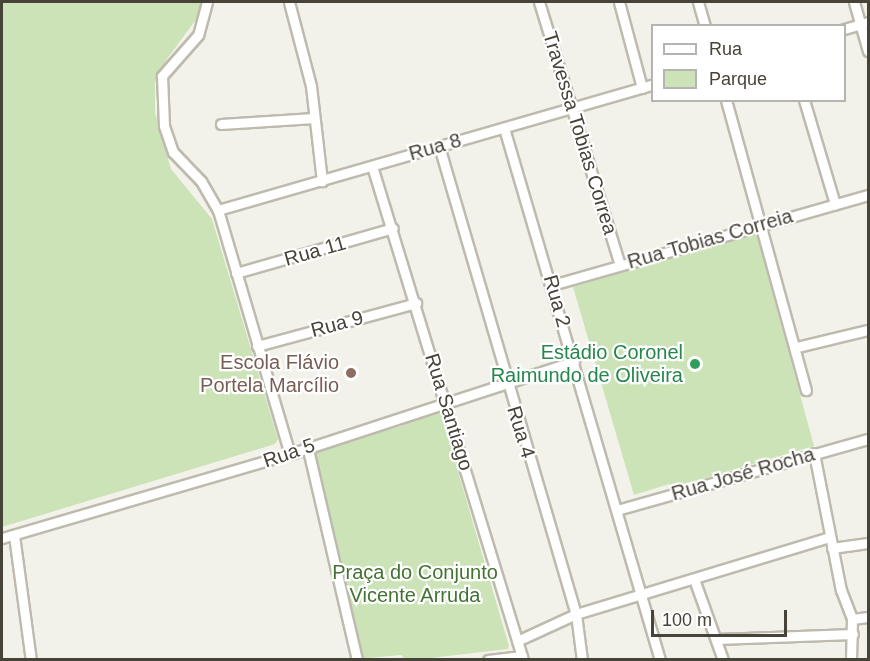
<!DOCTYPE html>
<meta charset="utf-8">
<style>
body{margin:0}
#map{position:relative;width:870px;height:661px;overflow:hidden;background:#f3f2ea;font-family:Arial,sans-serif}
div>[style]{position:absolute}
[style*='--x']{left:calc(var(--x)*1px);top:calc(var(--y)*1px);width:calc(var(--w)*1px);rotate:calc(var(--a)*1deg)}
.green>*{inset:0;background:#cbe3b7}
.roads{filter:drop-shadow(2px 0 #bebaae) drop-shadow(-2px 0 #bebaae) drop-shadow(0 2px #bebaae) drop-shadow(0 -2px #bebaae)}
.minor>*{height:9px;margin:-4.5px;padding:0 4.5px;transform-origin:4.5px;border-radius:4.5px;background:#fff}
.dots>*{width:16px;height:16px;translate:-50% -50%;box-sizing:border-box;border:3px solid #fff;border-radius:50%}
span{translate:-50% -50%;white-space:nowrap;text-align:center;line-height:1.15;-webkit-text-stroke:4.5px #fff;paint-order:stroke}
.street-label{font-size:20px;color:#474339}
.leisure-label{font-size:20px;color:#27864d}
.right{translate:-100% -50%;text-align:right}
.education-label{font-size:20px;color:#785e54}
.park-label{font-size:20px;color:#437332}
.frame{position:absolute;inset:0;border:3px solid #474339;pointer-events:none}
.legend{position:absolute;left:651px;top:24px;width:195px;height:78px;box-sizing:border-box;background:#fff;border:2px solid #b5b4b0;margin:0;padding:8px 10px;list-style:none;font-size:18px;color:#474339}
.legend li{display:flex;align-items:center;gap:12px;height:30px}
.legend b{width:30px;border:2px solid #b5b4b0}
.scale{position:absolute;left:651px;top:610px;width:136px;height:27px;box-sizing:border-box;border:3px solid #474339;border-top:0;padding-left:8px;font-size:18px;line-height:21px;white-space:nowrap;color:#474339;-webkit-text-stroke:4px #fff;paint-order:stroke}
</style>
<div id="map">
<div class="green">
<i style="clip-path:polygon(2px 2px,201px 2px,200px 14px,167px 59px,155px 83px,155px 113px,171px 169px,212px 219px,278px 439px,275px 444px,2px 527px)"></i>
<i style="clip-path:polygon(756px 233px,814px 446px,671px 488px,669px 484px,634px 495px,573px 287px)"></i>
<i style="clip-path:polygon(440px 410px,509px 646px,508px 649px,422px 659px,405px 659px,401px 655px,358px 659px,312px 449px,337px 438px,343px 444px,358px 439px,361px 431px,375px 427px,380px 432px,402px 426px,405px 418px)"></i>
</div>
<div class="roads">
<div class="minor">
<i style="--x:207;--y:2;--w:34;--a:105"></i>
<i style="--x:198;--y:35;--w:55;--a:131.3"></i>
<i style="--x:162;--y:76;--w:50;--a:87.7"></i>
<i style="--x:164;--y:126;--w:28;--a:71"></i>
<i style="--x:173;--y:152;--w:40;--a:46"></i>
<i style="--x:201;--y:181;--w:34;--a:60"></i>
<i style="--x:218;--y:210;--w:254;--a:73.6"></i>
<i style="--x:289;--y:2;--w:87;--a:75.3"></i>
<i style="--x:311;--y:86;--w:96;--a:83.4"></i>
<i style="--x:539;--y:2;--w:275;--a:72.9"></i>
<i style="--x:619;--y:2;--w:89;--a:75"></i>
<i style="--x:698;--y:2;--w:25;--a:74"></i>
<i style="--x:854;--y:2;--w:51;--a:74.1"></i>
<i style="--x:844;--y:29;--w:25;--a:-16"></i>
<i style="--x:726;--y:100;--w:301;--a:74.6"></i>
<i style="--x:804;--y:100;--w:109;--a:73.4"></i>
<i style="--x:221;--y:124;--w:93;--a:-3.7"></i>
<i style="--x:504;--y:128;--w:554;--a:73.66"></i>
<i style="--x:439;--y:146;--w:488;--a:73.7"></i>
<i style="--x:576;--y:614;--w:46;--a:82.6"></i>
<i style="--x:372;--y:166;--w:517;--a:73"></i>
<i style="--x:218;--y:210;--w:452;--a:-16.1"></i>
<i style="--x:236;--y:273;--w:163;--a:-16"></i>
<i style="--x:552;--y:285;--w:329;--a:-15.9"></i>
<i style="--x:257;--y:346;--w:165;--a:-15.1"></i>
<i style="--x:797;--y:347;--w:73;--a:-13.5"></i>
<i style="--x:307;--y:445;--w:221;--a:76.9"></i>
<i style="--x:814;--y:453;--w:140;--a:78.9"></i>
<i style="--x:841;--y:590;--w:31;--a:69"></i>
<i style="--x:852;--y:619;--w:41;--a:91.4"></i>
<i style="--x:617;--y:510;--w:261;--a:-15.8"></i>
<i style="--x:14;--y:535;--w:126;--a:82.3"></i>
<i style="--x:2;--y:538;--w:300;--a:-16.3"></i>
<i style="--x:290;--y:454;--w:299;--a:-18.1"></i>
<i style="--x:832;--y:548;--w:36;--a:-8"></i>
<i style="--x:694;--y:579;--w:86;--a:70.3"></i>
<i style="--x:852;--y:619;--w:16;--a:-7"></i>
<i style="--x:717;--y:639;--w:136;--a:-2.1"></i>
<i style="--x:517;--y:641;--w:65;--a:-24.6"></i>
<i style="--x:576;--y:614;--w:265;--a:-16.9"></i>
<i style="--x:488;--y:660;--w:34;--a:-7"></i>
</div>
</div>
<div class="dots">
<i style="left:695px;top:364px;background:#2e9e5b"></i>
<i style="left:351px;top:373px;background:#8d6e63"></i>
</div>
<div class="street-label">
<span style="left:580px;top:133px;rotate:73deg">Travessa Tobias Correa</span>
<span style="left:435px;top:147px;rotate:-16deg">Rua 8</span>
<span style="left:710px;top:239px;rotate:-16deg">Rua Tobias Correia</span>
<span style="left:315px;top:251px;rotate:-16deg">Rua 11</span>
<span style="left:557px;top:301px;rotate:74deg">Rua 2</span>
<span style="left:337px;top:324px;rotate:-15deg">Rua 9</span>
<span style="left:449px;top:412px;rotate:73deg">Rua Santiago</span>
<span style="left:521px;top:432px;rotate:73deg">Rua 4</span>
<span style="left:289px;top:453px;rotate:-19deg">Rua 5</span>
<span style="left:743px;top:474px;rotate:-16deg">Rua José Rocha</span>
</div>
<div class="leisure-label">
<span class="right" style="left:683px;top:364px">Estádio Coronel<br>Raimundo de Oliveira</span>
</div>
<div class="education-label">
<span class="right" style="left:339px;top:374px">Escola Flávio<br>Portela Marcílio</span>
</div>
<div class="park-label">
<span style="left:415px;top:584px">Praça do Conjunto<br>Vicente Arruda</span>
</div>
<div class="frame"></div>
<ul class="legend">
<li><b style="height:8px;background:#fff"></b>Rua</li>
<li><b style="height:16px;background:#cbe3b7"></b>Parque</li>
</ul>
<div class="scale">100 m</div>
</div>
